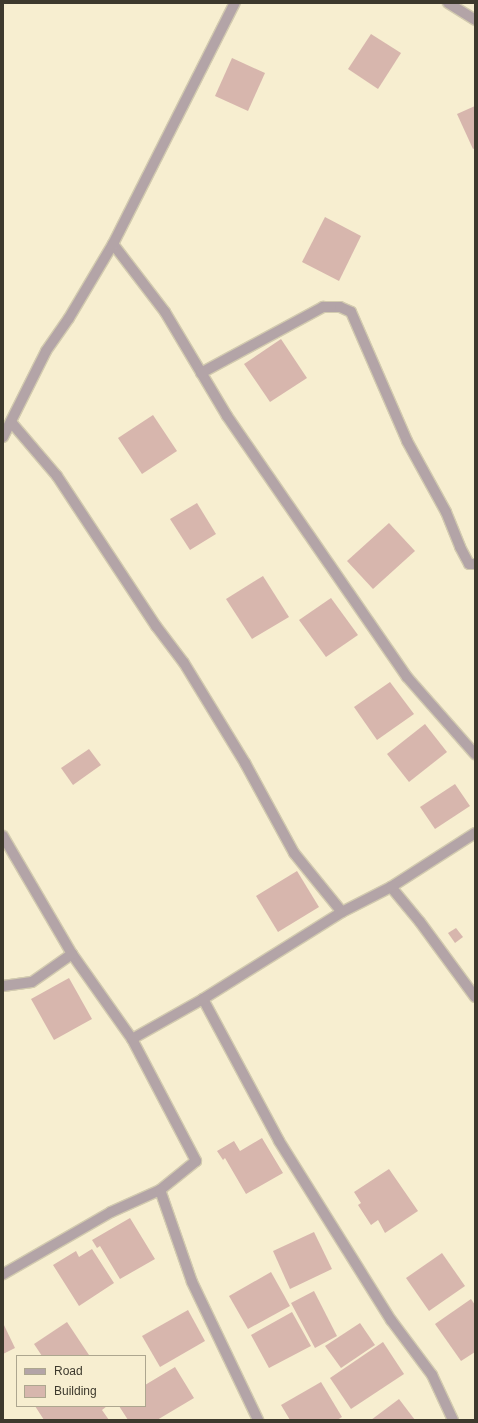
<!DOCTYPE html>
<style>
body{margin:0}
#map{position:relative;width:478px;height:1423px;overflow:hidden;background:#f7eed0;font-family:Arial,sans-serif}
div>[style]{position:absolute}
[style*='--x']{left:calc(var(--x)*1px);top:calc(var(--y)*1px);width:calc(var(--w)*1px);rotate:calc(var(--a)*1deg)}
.building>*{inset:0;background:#d7b6ad}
.roads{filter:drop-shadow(1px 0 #d2caaf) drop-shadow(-1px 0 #d2caaf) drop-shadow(0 1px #d2caaf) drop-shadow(0 -1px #d2caaf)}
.minor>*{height:10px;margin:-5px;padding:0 5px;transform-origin:5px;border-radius:5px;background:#b3a4a7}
span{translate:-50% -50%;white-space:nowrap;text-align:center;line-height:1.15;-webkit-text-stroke:3px #f7eed0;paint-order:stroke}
.frame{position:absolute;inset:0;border:4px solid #3d392d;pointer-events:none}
.legend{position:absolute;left:16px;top:1355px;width:130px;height:52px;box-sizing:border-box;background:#f7eed0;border:1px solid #ada68f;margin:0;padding:5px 7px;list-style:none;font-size:12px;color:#3d392d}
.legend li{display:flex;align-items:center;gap:8px;height:20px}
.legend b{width:20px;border:1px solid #ada68f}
</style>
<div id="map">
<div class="building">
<i style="clip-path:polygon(371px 34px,401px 53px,378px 89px,348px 69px)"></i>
<i style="clip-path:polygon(232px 58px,265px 73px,248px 111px,215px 96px)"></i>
<i style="clip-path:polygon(475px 106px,475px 148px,473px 149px,457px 114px)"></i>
<i style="clip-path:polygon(325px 217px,361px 236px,339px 281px,302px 262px)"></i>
<i style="clip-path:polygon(281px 339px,307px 378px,270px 402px,244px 364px)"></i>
<i style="clip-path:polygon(153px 415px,177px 451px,142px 474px,118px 438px)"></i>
<i style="clip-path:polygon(197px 503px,216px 534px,190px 550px,170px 519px)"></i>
<i style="clip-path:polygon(389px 523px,415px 551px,373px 589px,347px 561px)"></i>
<i style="clip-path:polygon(263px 576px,289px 617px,252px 639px,226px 599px)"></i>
<i style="clip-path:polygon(331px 598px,358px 635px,326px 657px,299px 620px)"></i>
<i style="clip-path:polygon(390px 682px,414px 714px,377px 740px,354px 707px)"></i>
<i style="clip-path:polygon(425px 724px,447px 752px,409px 782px,387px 754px)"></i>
<i style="clip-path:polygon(89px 749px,101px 765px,73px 785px,61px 768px)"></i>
<i style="clip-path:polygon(455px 784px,470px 806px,435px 829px,420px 807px)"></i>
<i style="clip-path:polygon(297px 871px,319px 907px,278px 932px,256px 896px)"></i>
<i style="clip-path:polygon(456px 928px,463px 937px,455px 943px,448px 933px)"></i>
<i style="clip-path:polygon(69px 978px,92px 1019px,54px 1040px,31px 999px)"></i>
<i style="clip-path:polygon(262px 1138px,283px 1173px,246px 1194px,225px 1158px,223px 1160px,217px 1151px,234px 1141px,240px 1151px)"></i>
<i style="clip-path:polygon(389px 1169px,418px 1211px,385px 1233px,378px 1220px,371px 1225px,358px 1205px,361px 1203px,354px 1192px)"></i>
<i style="clip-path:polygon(130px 1218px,155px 1259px,120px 1279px,100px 1246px,97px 1248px,92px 1240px)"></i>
<i style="clip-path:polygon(314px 1232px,332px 1269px,290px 1289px,273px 1251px)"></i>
<i style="clip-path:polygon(92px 1249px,114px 1283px,79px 1306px,53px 1265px,76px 1251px,79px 1257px)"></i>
<i style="clip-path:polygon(442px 1253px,465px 1286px,429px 1311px,406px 1278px)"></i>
<i style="clip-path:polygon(271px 1272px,290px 1306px,248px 1329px,229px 1296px)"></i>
<i style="clip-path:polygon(314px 1291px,337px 1336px,315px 1348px,291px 1303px)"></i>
<i style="clip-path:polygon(471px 1299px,475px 1305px,475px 1352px,461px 1361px,435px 1324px)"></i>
<i style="clip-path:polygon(188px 1310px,205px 1341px,160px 1367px,142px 1336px)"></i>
<i style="clip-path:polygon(292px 1312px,311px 1346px,269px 1368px,251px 1335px)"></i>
<i style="clip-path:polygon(67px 1322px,89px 1355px,42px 1356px,34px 1344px)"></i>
<i style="clip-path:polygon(3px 1323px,15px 1348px,3px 1354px)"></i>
<i style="clip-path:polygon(360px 1323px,375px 1345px,341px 1368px,325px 1346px)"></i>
<i style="clip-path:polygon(383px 1342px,404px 1374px,351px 1409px,330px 1378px)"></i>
<i style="clip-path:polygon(175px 1367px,194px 1398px,157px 1420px,128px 1420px,119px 1406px,145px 1406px,145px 1385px)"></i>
<i style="clip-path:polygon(321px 1382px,342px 1417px,337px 1420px,290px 1420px,281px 1405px)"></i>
<i style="clip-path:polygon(399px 1399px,415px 1420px,371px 1420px)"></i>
<i style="clip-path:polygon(35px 1406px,107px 1406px,102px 1410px,109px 1420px,44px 1420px)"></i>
</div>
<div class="roads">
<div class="minor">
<i style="--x:448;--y:3;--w:32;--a:32"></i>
<i style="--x:113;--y:244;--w:86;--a:52.6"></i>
<i style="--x:165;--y:312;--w:121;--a:59.2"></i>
<i style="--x:227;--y:416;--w:317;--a:55.4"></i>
<i style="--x:407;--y:677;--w:103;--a:48.6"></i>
<i style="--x:201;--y:373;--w:139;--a:-28.4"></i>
<i style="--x:323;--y:307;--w:17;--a:0"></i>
<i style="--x:340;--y:307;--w:12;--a:24"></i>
<i style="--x:351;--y:312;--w:141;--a:66.5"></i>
<i style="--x:407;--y:441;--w:81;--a:61.2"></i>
<i style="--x:446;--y:512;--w:38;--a:68"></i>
<i style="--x:460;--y:547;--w:19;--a:62"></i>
<i style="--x:469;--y:564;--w:6;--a:0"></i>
<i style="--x:11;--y:422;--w:71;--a:49.6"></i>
<i style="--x:57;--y:476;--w:180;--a:56.6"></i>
<i style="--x:156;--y:626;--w:46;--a:52.9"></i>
<i style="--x:184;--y:663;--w:117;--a:58.6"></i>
<i style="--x:245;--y:763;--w:102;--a:61.4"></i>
<i style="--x:294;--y:853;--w:76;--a:50.9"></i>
<i style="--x:3;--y:437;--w:96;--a:-63.4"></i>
<i style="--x:46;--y:351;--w:40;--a:-55.1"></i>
<i style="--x:69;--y:318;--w:86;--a:-59.3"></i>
<i style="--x:113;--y:244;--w:270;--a:-63.2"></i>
<i style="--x:3;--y:836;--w:137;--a:59.7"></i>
<i style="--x:72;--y:954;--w:104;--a:54.8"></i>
<i style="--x:132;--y:1039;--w:138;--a:62.3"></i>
<i style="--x:196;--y:1161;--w:46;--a:141.1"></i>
<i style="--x:160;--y:1190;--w:54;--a:155.8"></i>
<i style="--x:111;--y:1212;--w:125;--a:150.1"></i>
<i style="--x:391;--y:887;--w:45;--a:50.4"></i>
<i style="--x:420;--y:922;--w:93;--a:53.7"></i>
<i style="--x:3;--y:986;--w:29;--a:-8"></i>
<i style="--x:32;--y:982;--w:49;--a:-35"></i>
<i style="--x:203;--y:999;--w:161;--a:61.8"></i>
<i style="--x:279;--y:1141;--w:211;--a:58"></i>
<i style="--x:391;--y:1320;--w:69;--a:53.3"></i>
<i style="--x:432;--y:1375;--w:50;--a:65"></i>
<i style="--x:132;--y:1039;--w:81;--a:-29.4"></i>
<i style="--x:203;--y:999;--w:164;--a:-32"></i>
<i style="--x:342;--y:912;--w:55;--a:-27"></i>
<i style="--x:391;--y:887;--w:100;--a:-32.7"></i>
<i style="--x:160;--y:1190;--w:97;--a:70.8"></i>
<i style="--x:192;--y:1282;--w:153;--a:64.4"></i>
</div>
</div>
<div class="frame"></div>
<ul class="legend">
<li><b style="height:5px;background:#b3a4a7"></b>Road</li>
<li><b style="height:11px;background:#d7b6ad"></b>Building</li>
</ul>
</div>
